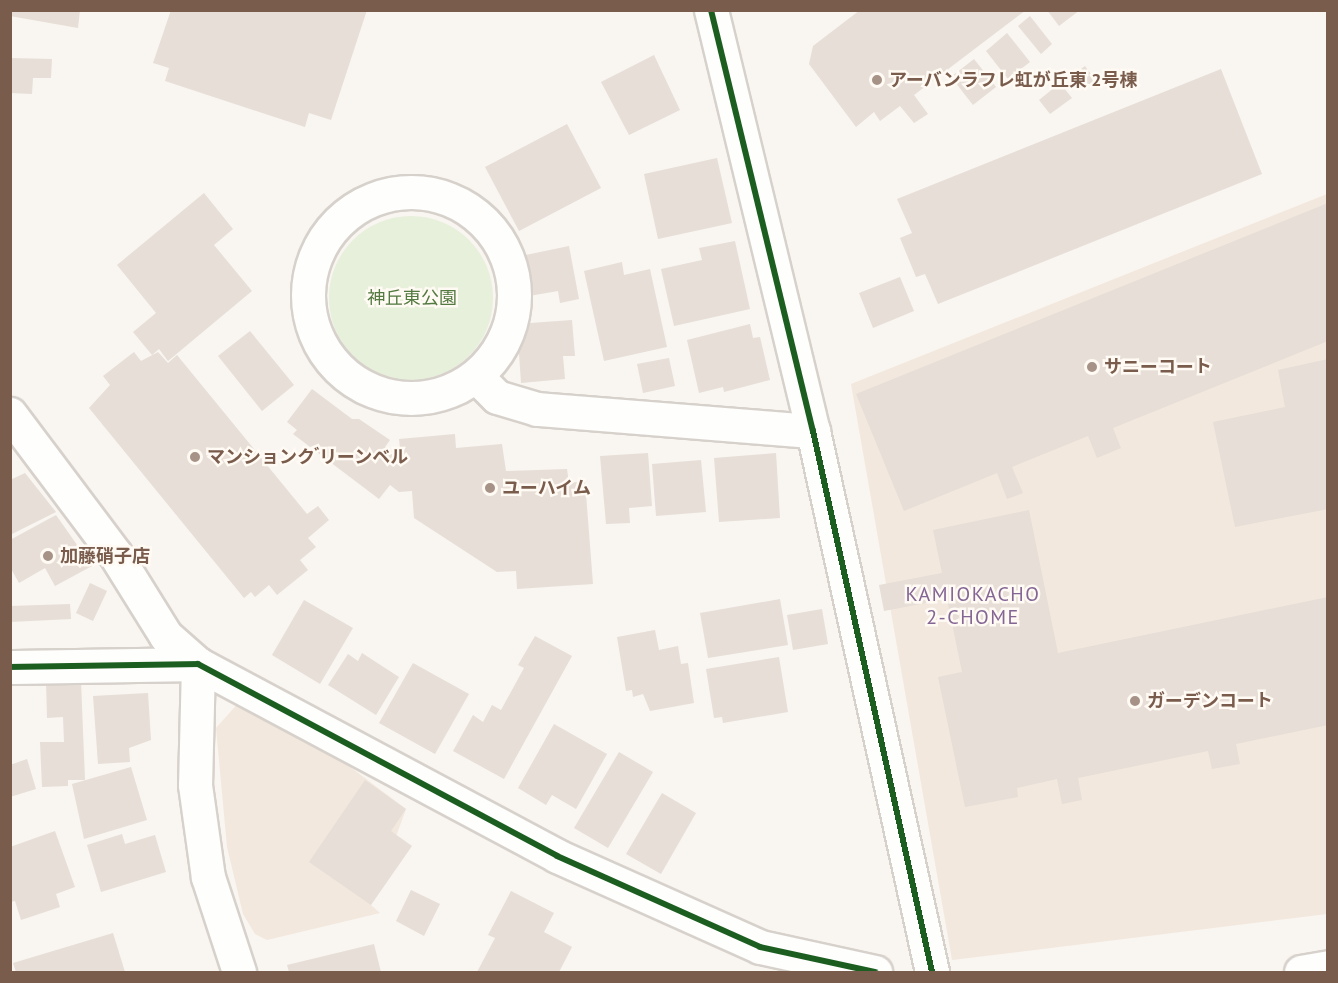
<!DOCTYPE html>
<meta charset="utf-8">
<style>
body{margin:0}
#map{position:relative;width:1338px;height:983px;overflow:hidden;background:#f9f5f0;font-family:"PT Sans","Noto Sans JP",sans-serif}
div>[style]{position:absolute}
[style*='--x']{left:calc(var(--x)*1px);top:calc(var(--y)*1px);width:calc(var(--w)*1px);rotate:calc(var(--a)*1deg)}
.residential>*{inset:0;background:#f2e8de}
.green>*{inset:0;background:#e7f0db}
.round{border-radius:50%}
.building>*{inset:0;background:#e6ded7}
.roads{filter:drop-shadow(2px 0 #d7d1cb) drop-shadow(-2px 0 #d7d1cb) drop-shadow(0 2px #d7d1cb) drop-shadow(0 -2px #d7d1cb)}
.minor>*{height:33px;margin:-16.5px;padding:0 16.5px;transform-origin:16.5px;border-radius:16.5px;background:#fefefd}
.minor>.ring{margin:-16.5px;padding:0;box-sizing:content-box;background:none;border:33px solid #fefefd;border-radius:50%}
.tertiary>*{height:33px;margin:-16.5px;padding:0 16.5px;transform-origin:16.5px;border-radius:16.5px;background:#fefefd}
.cycleway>*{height:6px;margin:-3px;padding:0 3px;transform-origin:3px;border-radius:3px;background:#1b5e20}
.dots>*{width:16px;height:16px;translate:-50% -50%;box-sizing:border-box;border:3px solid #fffaf3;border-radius:50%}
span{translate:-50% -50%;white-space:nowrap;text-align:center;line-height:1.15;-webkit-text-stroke:5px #fffaf3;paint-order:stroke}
.poi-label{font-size:18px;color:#7a5c4d;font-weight:700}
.left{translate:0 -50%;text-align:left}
.park-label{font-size:18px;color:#537a41}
.neighbourhood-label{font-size:20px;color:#846695;letter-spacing:1.5px}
.frame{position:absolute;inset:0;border:12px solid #7a5c4d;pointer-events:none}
</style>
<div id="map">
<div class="residential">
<i style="clip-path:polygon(1327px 194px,1327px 914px,952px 960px,851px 384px)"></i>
<i style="clip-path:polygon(249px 691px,406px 809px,371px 905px,380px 913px,267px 940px,255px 934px,243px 914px,227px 847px,216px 728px)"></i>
</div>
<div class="green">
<i class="round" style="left:329px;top:216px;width:164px;height:164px"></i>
</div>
<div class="building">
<i style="clip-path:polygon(10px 10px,80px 10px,78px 28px,10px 16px)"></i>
<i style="clip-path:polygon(171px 10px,367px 10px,331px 120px,309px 113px,305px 127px,165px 81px,169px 68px,153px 63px)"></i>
<i style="clip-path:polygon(860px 10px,1026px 10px,914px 95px,928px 114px,914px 123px,900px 106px,880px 121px,874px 112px,856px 127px,809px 64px,813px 46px)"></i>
<i style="clip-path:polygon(1047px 10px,1080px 10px,1059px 26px)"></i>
<i style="clip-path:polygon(1030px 16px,1052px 44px,1041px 54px,1018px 26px)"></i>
<i style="clip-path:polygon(1007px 33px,1030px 62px,1008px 79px,986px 51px)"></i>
<i style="clip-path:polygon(654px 55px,680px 110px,629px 135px,601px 82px)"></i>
<i style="clip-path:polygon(10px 58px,52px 59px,51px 78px,33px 78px,32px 94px,10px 93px)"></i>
<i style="clip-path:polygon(974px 59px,996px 87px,973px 105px,951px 77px)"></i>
<i style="clip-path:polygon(1085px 66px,1096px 81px,1084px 90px,1073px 75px)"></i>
<i style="clip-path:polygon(1221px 69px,1262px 174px,938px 304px,925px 274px,916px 277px,900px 238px,912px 233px,897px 199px)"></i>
<i style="clip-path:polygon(1060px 83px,1072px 98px,1050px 114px,1039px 100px)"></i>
<i style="clip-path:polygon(567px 124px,601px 188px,519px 231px,485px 167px)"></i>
<i style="clip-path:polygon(717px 158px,732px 223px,658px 239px,644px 174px)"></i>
<i style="clip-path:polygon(204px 193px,233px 229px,214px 245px,252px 291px,168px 361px,159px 349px,152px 355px,133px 332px,156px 313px,117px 265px)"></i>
<i style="clip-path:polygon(1328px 203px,1328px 341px,1113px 428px,1121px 448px,1097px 458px,1088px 436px,1012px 467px,1023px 493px,1007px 499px,997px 473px,904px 511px,856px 394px)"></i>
<i style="clip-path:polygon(735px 241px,750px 309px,674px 326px,661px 269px,702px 260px,699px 248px)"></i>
<i style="clip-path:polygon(569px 246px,579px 299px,560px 303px,558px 291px,529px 296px,521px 256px)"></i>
<i style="clip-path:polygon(622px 262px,624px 275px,650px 269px,667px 347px,604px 361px,584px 271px)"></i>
<i style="clip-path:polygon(900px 277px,914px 311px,873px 328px,859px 293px)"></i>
<i style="clip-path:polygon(572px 320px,575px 356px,563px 356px,565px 379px,521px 383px,517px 324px)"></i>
<i style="clip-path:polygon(750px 324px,753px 338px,760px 337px,770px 380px,724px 392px,723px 387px,699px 393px,687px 340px)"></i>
<i style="clip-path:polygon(250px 331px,294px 385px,262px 411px,218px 356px)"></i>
<i style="clip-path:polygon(134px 352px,141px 361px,158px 352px,168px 363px,177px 355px,307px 514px,318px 506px,329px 520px,308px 538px,316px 547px,300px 560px,308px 570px,277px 595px,269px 585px,255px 597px,251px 592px,244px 598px,89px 408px,110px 385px,103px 376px)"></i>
<i style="clip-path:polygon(669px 358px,675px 386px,643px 393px,637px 364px)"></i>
<i style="clip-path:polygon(1328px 359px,1328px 509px,1235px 527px,1213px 422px,1285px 407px,1278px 370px)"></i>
<i style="clip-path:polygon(312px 389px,352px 419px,359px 419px,390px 440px,385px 447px,401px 458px,399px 439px,455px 434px,456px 448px,502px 444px,506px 471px,567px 469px,569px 483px,585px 481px,593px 584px,517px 589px,516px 571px,497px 572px,414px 518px,412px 491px,399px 492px,390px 485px,379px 499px,293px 434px,297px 430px,287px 422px)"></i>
<i style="clip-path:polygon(648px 453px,652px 506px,629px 508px,630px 523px,606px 524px,600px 456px)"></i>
<i style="clip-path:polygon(776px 453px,780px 518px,719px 522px,714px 458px)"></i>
<i style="clip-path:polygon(701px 460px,706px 512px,656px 516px,652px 464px)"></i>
<i style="clip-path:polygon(25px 473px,56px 512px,10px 535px,10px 480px)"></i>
<i style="clip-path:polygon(1029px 510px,1058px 653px,1328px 597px,1328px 725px,1236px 744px,1240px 764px,1212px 769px,1208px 751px,1078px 778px,1082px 800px,1062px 804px,1057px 779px,1017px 788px,1018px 797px,965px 807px,938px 677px,962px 672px,947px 599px,884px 611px,879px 585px,942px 573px,933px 530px)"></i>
<i style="clip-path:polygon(56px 515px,92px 566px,55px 586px,45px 568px,19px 583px,10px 567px,10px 540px)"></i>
<i style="clip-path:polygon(90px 583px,107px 591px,93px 621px,76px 613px)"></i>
<i style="clip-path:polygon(780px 599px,788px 645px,708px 658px,700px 613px)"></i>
<i style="clip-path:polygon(304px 600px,353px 628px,320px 684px,272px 655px)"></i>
<i style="clip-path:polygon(70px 604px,71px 619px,10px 622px,10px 606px)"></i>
<i style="clip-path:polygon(822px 609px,828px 644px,793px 650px,787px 615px)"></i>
<i style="clip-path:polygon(655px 630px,659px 650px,678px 646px,681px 664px,688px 663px,694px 703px,650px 711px,643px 694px,633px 697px,632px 690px,626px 691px,617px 637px)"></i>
<i style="clip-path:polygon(535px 636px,572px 656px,504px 779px,453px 751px,473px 715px,483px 722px,492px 705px,501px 710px,524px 668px,518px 665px)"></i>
<i style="clip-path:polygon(362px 653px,399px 677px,376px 715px,328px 685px,348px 654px,358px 661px)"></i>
<i style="clip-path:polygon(779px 657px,788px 712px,723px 723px,722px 717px,714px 718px,706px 669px)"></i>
<i style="clip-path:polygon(413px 663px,469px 694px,435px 754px,379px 723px)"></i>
<i style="clip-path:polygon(46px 681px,81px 681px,85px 780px,68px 780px,68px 786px,42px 787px,40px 742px,64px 742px,63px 717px,47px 718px)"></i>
<i style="clip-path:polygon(148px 693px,151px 740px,129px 748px,130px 762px,98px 764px,93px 696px)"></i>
<i style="clip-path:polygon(554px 724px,607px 754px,576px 809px,552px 795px,546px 805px,518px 788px)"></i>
<i style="clip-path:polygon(619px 752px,653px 772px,608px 848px,574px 828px)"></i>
<i style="clip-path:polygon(27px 759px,36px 789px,10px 797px,10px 765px)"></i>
<i style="clip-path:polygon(131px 767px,147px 820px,84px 839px,72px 784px)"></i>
<i style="clip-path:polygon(365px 780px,406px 809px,391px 831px,412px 846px,371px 905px,309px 862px)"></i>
<i style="clip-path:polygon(662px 793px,696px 813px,661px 874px,626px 854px)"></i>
<i style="clip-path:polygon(55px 831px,75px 887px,56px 894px,60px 907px,21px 920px,15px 901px,10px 902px,10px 847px)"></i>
<i style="clip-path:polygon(122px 834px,125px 844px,155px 835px,166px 872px,101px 892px,87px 845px)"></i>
<i style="clip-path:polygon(411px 890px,440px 904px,424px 936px,396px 921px)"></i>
<i style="clip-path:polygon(511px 891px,554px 913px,544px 932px,572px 947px,559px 972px,477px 972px,495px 938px,488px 935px)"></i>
<i style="clip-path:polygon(113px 933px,125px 972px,16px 972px,13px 963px)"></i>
<i style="clip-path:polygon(374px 944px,381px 972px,289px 972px,287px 965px)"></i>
</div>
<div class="roads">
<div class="minor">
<i style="--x:711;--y:10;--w:433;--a:76.4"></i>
<i style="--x:813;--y:431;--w:554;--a:77.59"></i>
<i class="ring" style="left:308px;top:192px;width:173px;height:173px"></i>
<i style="--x:477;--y:377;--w:28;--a:45"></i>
<i style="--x:497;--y:397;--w:42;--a:16.7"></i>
<i style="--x:537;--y:409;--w:277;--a:4.6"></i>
<i style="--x:10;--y:667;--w:188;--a:-0.9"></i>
<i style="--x:198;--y:664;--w:407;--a:28.1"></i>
<i style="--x:557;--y:856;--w:222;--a:24.1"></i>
<i style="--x:760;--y:947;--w:118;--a:12.3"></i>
<i style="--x:1301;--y:972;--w:27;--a:-10"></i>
</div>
<div class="tertiary">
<i style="--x:10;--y:414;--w:175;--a:53.1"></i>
<i style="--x:115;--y:554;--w:97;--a:58.1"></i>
<i style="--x:166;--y:636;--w:43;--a:41.2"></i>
<i style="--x:198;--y:664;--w:121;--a:91.4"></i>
<i style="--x:195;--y:785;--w:93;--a:82"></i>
<i style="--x:208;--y:877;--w:100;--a:71.9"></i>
</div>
</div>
<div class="cycleway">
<i style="--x:711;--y:10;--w:433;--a:76.4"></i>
<i style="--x:813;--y:431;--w:554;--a:77.59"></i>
<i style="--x:10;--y:667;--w:188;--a:-0.9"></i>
<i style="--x:198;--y:664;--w:407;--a:28.1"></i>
<i style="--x:557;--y:856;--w:222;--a:24.1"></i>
<i style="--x:760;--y:947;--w:118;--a:12.3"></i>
</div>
<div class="dots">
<i style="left:877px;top:80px;background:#a69286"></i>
<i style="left:1092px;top:367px;background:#a69286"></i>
<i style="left:195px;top:457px;background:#a69286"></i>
<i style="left:490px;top:488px;background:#a69286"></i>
<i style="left:48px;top:556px;background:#a69286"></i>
<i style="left:1135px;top:701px;background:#a69286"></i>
</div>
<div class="poi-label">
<span class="left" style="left:889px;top:80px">アーバンラフレ虹が丘東 2号棟</span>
<span class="left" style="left:1104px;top:367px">サニーコート</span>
<span class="left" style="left:207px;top:457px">マンションク ゙リーンベル</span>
<span class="left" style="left:502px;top:488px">ユーハイム</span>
<span class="left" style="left:60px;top:556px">加藤硝子店</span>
<span class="left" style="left:1147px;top:701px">ガーデンコート</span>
</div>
<div class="park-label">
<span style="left:412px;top:298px">神丘東公園</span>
</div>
<div class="neighbourhood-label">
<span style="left:973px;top:606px">KAMIOKACHO<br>2-CHOME</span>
</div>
<div class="frame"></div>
</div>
